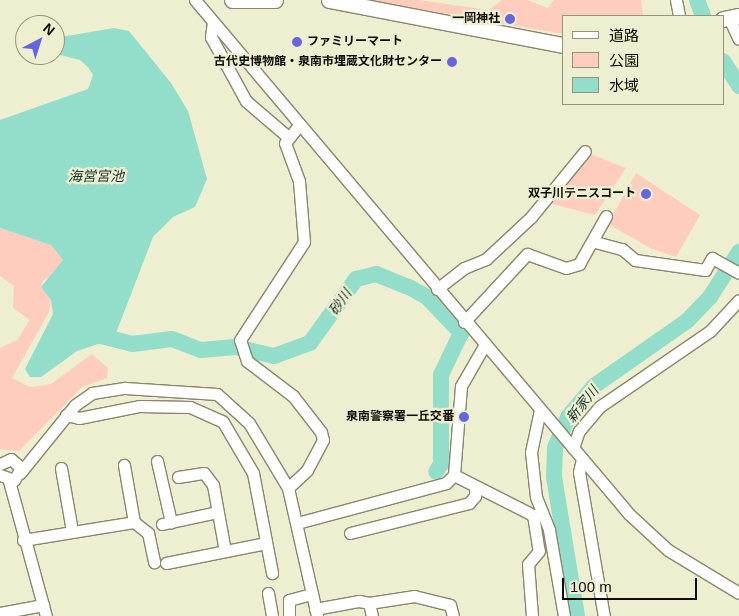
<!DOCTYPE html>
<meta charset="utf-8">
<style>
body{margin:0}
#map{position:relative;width:739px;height:616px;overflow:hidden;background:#eeeed1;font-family:Arial,"Noto Sans JP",sans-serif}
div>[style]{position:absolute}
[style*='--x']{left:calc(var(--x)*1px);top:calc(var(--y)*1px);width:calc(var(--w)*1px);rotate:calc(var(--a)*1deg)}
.green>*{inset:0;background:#ffcdbd}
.water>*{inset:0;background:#93deca}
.river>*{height:16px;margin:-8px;padding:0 8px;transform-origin:8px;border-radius:8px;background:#93deca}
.roads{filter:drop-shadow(1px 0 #88876d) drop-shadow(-1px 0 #88876d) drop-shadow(0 1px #88876d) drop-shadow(0 -1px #88876d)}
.minor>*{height:11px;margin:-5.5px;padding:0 5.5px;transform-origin:5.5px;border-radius:5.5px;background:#fff}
.major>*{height:15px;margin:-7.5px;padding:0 7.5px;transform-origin:7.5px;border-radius:7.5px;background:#fff}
.dots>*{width:14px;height:14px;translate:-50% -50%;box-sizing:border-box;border:2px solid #eeeed1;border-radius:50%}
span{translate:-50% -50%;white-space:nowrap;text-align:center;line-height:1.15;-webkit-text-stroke:4.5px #eeeed1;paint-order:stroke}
.poi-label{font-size:12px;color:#0d0d04;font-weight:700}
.right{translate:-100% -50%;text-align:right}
.left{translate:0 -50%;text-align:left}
.water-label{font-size:14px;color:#14372f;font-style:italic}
.legend{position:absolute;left:562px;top:15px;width:162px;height:90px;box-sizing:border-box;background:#eeeed1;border:1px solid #94947f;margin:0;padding:6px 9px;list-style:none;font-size:15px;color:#0d0d04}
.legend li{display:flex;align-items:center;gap:10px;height:25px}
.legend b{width:25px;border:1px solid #94947f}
.north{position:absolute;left:15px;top:15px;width:50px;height:50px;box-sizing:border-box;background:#eeeed1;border:1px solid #94947f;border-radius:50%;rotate:40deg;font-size:14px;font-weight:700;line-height:20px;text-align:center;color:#0d0d04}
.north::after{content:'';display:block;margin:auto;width:18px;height:22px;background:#6466df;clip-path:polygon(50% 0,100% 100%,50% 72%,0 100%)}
.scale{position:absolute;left:562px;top:578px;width:135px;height:22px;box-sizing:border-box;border:2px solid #0d0d04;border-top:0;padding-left:6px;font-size:15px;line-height:18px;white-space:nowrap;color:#0d0d04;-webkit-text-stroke:4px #eeeed1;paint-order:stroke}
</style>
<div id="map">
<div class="green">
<i style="clip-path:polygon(366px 0,419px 0,489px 10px,502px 0,527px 0,548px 8px,554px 0,641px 0,643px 16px,563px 16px,563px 34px)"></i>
<i style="clip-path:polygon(588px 153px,626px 168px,595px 215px,548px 203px)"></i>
<i style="clip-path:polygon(636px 173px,700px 215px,676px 257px,652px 249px,608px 224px)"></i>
<i style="clip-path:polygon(0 228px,51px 245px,63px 260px,58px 272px,43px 281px,41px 287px,51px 300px,49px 312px,12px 378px,30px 387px,51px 384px,92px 354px,108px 368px,107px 378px,82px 387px,19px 451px,0 449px,0 348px,17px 340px,30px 320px,13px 308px,14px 286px,0 276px)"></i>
</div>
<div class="water">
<i style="clip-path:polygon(114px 28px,129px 31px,171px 83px,188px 111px,207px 179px,195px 207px,173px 217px,153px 237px,116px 333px,104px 342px,77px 351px,41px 377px,30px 377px,25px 369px,53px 314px,51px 300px,41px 287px,63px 260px,51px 245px,0 228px,0 120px,88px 89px,93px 75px,88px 67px,80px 60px,56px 54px,55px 38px)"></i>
</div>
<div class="river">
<i style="--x:697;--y:0;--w:17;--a:69"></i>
<i style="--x:723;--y:61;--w:30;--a:57"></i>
<i style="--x:89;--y:333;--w:44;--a:14.3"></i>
<i style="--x:132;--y:344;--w:40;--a:-7.1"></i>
<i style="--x:172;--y:339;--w:31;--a:21"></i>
<i style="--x:201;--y:350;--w:34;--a:-5"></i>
<i style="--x:235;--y:347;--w:40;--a:13"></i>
<i style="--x:274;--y:356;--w:38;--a:-20"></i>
<i style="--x:310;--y:343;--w:79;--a:-54.3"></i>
<i style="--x:356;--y:279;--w:21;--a:-14"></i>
<i style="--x:376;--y:274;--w:35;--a:22"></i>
<i style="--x:409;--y:287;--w:21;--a:29"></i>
<i style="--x:427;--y:297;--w:50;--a:46.6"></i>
<i style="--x:461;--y:333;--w:47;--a:115.5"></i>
<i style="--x:441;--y:375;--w:89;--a:90"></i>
<i style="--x:441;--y:464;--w:9;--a:122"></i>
<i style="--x:577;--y:616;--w:141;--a:-99.4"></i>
<i style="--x:554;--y:477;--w:29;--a:-88"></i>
<i style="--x:555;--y:448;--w:34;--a:-67"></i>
<i style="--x:568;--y:417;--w:40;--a:-50"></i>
<i style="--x:594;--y:386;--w:113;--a:-35"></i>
<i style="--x:687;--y:321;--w:33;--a:-46"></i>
<i style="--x:710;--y:297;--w:54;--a:-57.2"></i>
</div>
<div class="roads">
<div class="minor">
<i style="--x:195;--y:0;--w:673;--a:49.82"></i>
<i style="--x:629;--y:514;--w:53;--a:42.7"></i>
<i style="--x:668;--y:550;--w:83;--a:31.2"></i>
<i style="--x:676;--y:0;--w:16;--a:79"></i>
<i style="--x:729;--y:18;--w:23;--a:65"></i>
<i style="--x:213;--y:22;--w:15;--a:98"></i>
<i style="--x:211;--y:37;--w:73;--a:61.3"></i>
<i style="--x:246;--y:101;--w:55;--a:40.6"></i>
<i style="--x:595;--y:242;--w:28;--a:15"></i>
<i style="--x:622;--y:249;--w:17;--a:40"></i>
<i style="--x:635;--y:260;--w:71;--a:8.1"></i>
<i style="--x:705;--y:270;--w:14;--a:-60"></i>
<i style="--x:712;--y:258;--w:31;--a:29"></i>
<i style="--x:437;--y:289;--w:34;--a:-38"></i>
<i style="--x:464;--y:268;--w:24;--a:-22"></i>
<i style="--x:486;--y:259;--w:62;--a:-43"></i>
<i style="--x:531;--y:217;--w:85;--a:-50.7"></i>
<i style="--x:464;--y:322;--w:93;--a:-47.2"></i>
<i style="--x:527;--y:254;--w:41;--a:19.7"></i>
<i style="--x:566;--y:268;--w:14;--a:-17"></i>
<i style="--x:579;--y:264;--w:55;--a:-60.6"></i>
<i style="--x:540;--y:410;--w:43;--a:102.1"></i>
<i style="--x:531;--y:452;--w:45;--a:83.7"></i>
<i style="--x:536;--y:497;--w:35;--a:68"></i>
<i style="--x:549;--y:530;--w:87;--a:80.1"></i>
<i style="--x:66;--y:415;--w:13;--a:13"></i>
<i style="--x:79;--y:418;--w:61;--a:-11.3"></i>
<i style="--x:139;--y:406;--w:51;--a:1.1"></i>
<i style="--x:190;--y:407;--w:36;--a:24"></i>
<i style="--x:223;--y:422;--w:59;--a:59.5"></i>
<i style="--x:253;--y:473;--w:102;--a:79.2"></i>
<i style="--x:573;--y:448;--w:18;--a:-71"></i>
<i style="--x:579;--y:431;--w:31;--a:-50"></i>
<i style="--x:599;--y:407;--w:135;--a:-34.4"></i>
<i style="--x:710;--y:331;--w:42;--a:-46.9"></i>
<i style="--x:582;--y:459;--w:13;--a:103"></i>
<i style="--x:579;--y:472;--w:146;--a:80.2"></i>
<i style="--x:157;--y:461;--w:63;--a:77.1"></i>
<i style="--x:0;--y:464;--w:12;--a:-24"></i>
<i style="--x:11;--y:459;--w:13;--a:42"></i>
<i style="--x:21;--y:468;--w:14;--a:120"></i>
<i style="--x:14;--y:480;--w:15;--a:-160"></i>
<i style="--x:61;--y:468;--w:64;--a:80.1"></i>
<i style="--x:20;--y:473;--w:87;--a:-51"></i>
<i style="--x:75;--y:405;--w:21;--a:-35"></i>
<i style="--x:92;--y:393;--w:33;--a:-9"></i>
<i style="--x:125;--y:388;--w:92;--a:3.7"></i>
<i style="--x:217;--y:394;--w:43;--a:42.2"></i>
<i style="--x:249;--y:423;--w:76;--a:59"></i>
<i style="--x:288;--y:488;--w:131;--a:77.2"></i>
<i style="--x:454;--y:475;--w:89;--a:26.9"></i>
<i style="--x:533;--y:515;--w:36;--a:81"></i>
<i style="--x:539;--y:551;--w:17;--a:130"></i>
<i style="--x:528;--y:564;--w:52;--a:85.6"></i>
<i style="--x:178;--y:477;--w:26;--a:-9"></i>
<i style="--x:204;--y:473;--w:15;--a:53"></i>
<i style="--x:213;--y:485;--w:67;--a:79.7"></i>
<i style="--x:9;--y:481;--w:140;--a:74.7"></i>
<i style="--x:288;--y:488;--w:26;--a:-43"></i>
<i style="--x:307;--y:470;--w:34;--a:-62"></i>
<i style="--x:323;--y:440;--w:8;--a:-104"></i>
<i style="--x:321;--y:432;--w:46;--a:-127.9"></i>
<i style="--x:293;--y:396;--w:58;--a:-142.7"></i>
<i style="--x:247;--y:361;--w:22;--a:-108"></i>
<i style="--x:240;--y:340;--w:117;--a:-56.9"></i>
<i style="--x:304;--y:242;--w:61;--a:-94.7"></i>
<i style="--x:299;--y:181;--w:40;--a:-110.2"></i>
<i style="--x:285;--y:143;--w:23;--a:-52"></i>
<i style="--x:134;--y:522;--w:18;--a:38"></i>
<i style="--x:148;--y:533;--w:30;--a:78"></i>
<i style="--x:297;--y:523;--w:154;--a:-15"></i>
<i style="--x:446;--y:483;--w:11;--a:-45"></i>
<i style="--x:454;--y:475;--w:89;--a:-85.5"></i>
<i style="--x:461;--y:386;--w:46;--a:-60.1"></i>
<i style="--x:162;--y:524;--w:56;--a:-12.3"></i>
<i style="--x:350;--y:533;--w:123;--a:-14.1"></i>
<i style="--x:469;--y:503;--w:9;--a:-49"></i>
<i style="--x:475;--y:496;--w:10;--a:-90"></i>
<i style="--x:23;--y:540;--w:112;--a:-9.2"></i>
<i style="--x:134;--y:522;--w:58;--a:-100"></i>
<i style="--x:166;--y:563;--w:102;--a:-11.3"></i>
<i style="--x:268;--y:593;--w:23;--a:80"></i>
<i style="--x:369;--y:603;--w:46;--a:-8.8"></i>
<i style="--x:414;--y:596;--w:37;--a:14"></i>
<i style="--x:450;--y:605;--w:11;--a:75"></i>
<i style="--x:315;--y:609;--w:45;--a:-10.3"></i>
<i style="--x:359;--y:601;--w:10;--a:11"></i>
<i style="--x:369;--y:603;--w:13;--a:77"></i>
<i style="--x:0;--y:613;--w:44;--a:-10.5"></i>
<i style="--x:289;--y:616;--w:16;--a:-90"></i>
<i style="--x:289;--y:600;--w:24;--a:-15"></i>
</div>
<div class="major">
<i style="--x:232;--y:0;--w:43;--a:0"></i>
<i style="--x:329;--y:0;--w:238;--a:10.9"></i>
<i style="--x:723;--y:19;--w:16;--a:-11"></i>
</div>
</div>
<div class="dots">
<i style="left:510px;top:19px;background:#6466df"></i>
<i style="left:297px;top:42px;background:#6466df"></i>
<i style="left:452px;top:62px;background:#6466df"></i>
<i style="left:646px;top:194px;background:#6466df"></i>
<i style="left:464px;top:417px;background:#6466df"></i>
</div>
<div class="poi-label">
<span class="right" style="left:500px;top:19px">一岡神社</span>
<span class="left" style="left:307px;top:42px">ファミリーマート</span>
<span class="right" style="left:442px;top:62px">古代史博物館・泉南市埋蔵文化財センター</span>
<span class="right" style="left:636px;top:194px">双子川テニスコート</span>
<span class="right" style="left:454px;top:417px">泉南警察署一丘交番</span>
</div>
<div class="water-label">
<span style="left:96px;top:176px">海営宮池</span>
<span style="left:340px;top:302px;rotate:-55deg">砂川</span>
<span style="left:582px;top:404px;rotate:-51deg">新家川</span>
</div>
<ul class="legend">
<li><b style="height:6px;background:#fff"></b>道路</li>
<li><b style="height:14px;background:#ffcdbd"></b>公園</li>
<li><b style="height:14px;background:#93deca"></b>水域</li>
</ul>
<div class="north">N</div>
<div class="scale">100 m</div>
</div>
